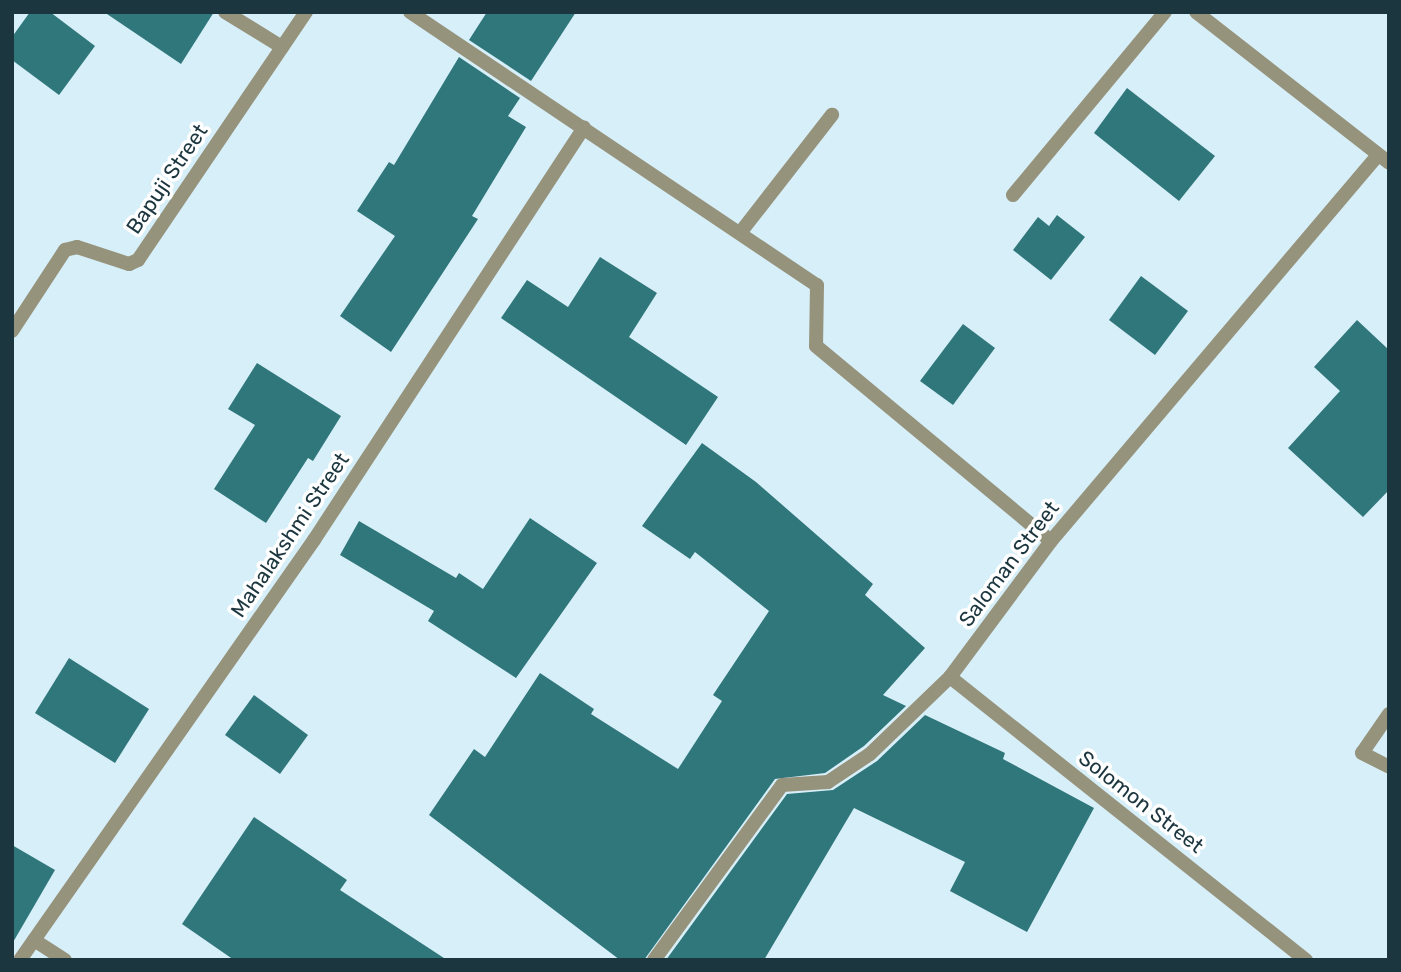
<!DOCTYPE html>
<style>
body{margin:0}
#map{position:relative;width:1401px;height:972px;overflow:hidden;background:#d7eff8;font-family:Rubik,sans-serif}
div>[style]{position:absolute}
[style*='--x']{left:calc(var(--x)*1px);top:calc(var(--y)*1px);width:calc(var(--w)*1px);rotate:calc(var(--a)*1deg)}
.building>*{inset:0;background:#30777c}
.service>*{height:14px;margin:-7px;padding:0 7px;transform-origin:7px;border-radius:7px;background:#96937d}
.minor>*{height:14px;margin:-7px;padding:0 7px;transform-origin:7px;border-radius:7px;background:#96937d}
span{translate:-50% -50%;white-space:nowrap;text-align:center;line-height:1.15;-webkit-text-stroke:7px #fff;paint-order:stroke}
.street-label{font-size:21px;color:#1c363f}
.frame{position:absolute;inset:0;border:14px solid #1c363f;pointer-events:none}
</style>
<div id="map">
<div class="building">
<i style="clip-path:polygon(30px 12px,50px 12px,95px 46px,59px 95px,12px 60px,12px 37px)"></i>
<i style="clip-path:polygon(104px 12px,214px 12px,181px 64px)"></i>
<i style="clip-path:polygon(487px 12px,576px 12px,531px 81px,469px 40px)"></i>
<i style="clip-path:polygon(459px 57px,520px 98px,508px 116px,526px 127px,472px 216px,478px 219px,391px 352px,340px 316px,395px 236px,357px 211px,389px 162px,394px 165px)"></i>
<i style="clip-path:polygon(1127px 88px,1215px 156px,1179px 201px,1094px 133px)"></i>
<i style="clip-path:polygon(1057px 215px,1085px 237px,1051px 280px,1013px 250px,1038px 217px,1049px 226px)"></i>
<i style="clip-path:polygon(600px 257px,657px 293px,629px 337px,718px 397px,686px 445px,501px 318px,527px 280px,568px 307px)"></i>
<i style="clip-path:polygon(1141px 276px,1188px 311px,1155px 355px,1109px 320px)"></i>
<i style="clip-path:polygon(1357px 320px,1389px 350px,1389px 490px,1363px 517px,1288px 448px,1340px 391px,1314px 367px)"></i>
<i style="clip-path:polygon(963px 324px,995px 348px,953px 405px,920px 381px)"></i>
<i style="clip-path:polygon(257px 363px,341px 416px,313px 461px,308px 458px,266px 523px,214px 489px,255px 425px,228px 409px)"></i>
<i style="clip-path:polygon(702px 443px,756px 482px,873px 584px,865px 595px,925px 648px,883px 695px,906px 706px,864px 746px,825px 773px,775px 779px,644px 960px,620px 960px,429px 815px,474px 749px,485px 757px,540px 673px,594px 709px,591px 714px,678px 769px,722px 701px,713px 695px,769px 611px,695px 552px,690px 559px,642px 526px)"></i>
<i style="clip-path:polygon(530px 518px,597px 563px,516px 678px,428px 621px,434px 611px,340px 555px,359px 521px,456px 578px,459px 573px,483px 589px)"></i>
<i style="clip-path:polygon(69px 658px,149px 709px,115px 763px,35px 713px)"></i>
<i style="clip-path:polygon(254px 695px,308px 735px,280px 774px,225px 735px)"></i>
<i style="clip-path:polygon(925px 715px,1005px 753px,1003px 759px,1094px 808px,1027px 932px,950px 891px,965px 862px,854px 808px,764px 960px,666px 960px,787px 794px,833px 790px,877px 761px)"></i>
<i style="clip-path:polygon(254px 817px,347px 880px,340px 890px,447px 960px,234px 960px,182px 924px)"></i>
<i style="clip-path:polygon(12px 845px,55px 870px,12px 944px)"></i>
</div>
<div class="service">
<i style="--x:654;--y:960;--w:217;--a:-53.8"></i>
<i style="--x:782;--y:785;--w:46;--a:-3.7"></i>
<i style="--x:828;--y:782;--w:50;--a:-33.7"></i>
</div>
<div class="minor">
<i style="--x:225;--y:12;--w:67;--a:31.6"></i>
<i style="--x:410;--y:12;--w:490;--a:33.9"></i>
<i style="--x:817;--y:285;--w:61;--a:90.9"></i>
<i style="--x:816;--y:346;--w:305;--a:39.7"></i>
<i style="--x:1196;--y:12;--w:245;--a:38"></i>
<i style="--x:1013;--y:195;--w:238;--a:-50.3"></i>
<i style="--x:740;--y:233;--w:150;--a:-52.1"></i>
<i style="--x:12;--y:331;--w:97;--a:-56.8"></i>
<i style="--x:65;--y:250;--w:12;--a:-14"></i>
<i style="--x:77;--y:247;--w:55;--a:18.1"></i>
<i style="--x:129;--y:264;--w:10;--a:-24"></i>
<i style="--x:138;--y:260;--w:300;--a:-55.9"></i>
<i style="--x:950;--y:677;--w:455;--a:38.5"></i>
<i style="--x:1389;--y:714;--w:47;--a:124.7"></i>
<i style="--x:1362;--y:753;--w:30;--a:27"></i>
<i style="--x:870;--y:754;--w:111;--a:-43.9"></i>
<i style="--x:950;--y:677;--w:169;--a:-53.4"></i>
<i style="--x:1051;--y:541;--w:506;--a:-49.73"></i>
<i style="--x:34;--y:940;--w:37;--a:33"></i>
<i style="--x:20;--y:960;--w:513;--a:-55.01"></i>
<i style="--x:314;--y:540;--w:493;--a:-56.8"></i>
</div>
<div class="street-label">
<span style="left:167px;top:179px;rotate:-56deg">Bapuji Street</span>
<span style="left:290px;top:535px;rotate:-56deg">Mahalakshmi Street</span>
<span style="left:1009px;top:564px;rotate:-53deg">Saloman Street</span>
<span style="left:1141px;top:802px;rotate:38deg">Solomon Street</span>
</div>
<div class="frame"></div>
</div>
